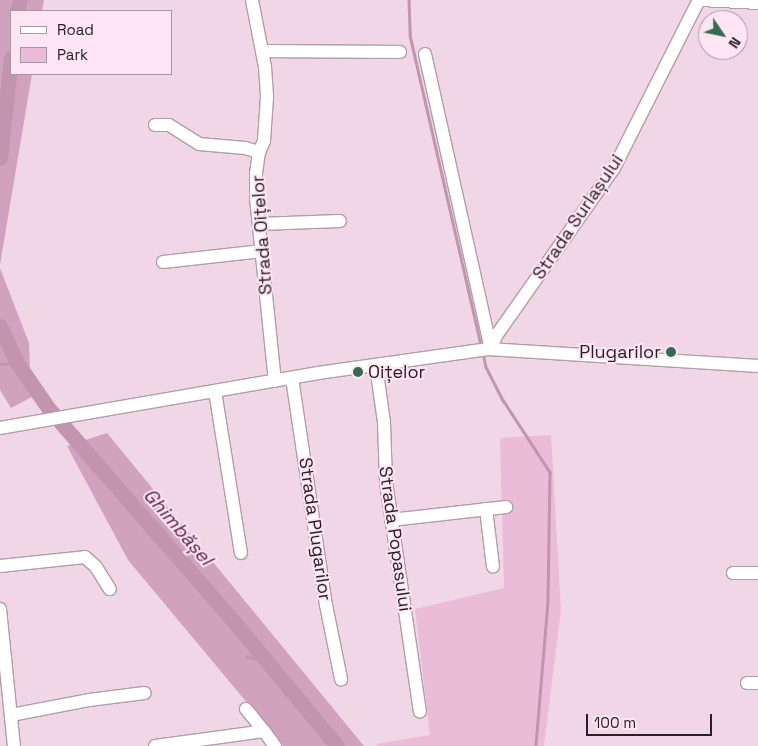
<!DOCTYPE html>
<meta charset="utf-8">
<style>
body{margin:0}
#map{position:relative;width:758px;height:746px;overflow:hidden;background:#f1d7e6;font-family:"Space Grotesk",sans-serif}
div>[style]{position:absolute}
[style*='--x']{left:calc(var(--x)*1px);top:calc(var(--y)*1px);width:calc(var(--w)*1px);rotate:calc(var(--a)*1deg)}
.green>*{inset:0;background:#ebbcd8}
.forest>*{inset:0;background:#d1a2be}
.stream>*{height:2.5px;margin:-1.25px;padding:0 1.25px;transform-origin:1.25px;border-radius:1.25px;background:#c294af}
.river>*{height:15px;margin:-7.5px;padding:0 7.5px;transform-origin:7.5px;border-radius:7.5px;background:#c294af}
.roads{filter:drop-shadow(1px 0 #b39caa) drop-shadow(-1px 0 #b39caa) drop-shadow(0 1px #b39caa) drop-shadow(0 -1px #b39caa)}
.minor>*{height:12px;margin:-6px;padding:0 6px;transform-origin:6px;border-radius:6px;background:#fff}
.dots>*{width:14px;height:14px;translate:-50% -50%;box-sizing:border-box;border:2px solid #fee5f3;border-radius:50%}
span{translate:-50% -50%;white-space:nowrap;text-align:center;line-height:1.15;-webkit-text-stroke:4px #fee5f3;paint-order:stroke}
.street-label{font-size:18px;color:#292025}
.poi-label{font-size:18px;color:#292025}
.right{translate:-100% -50%;text-align:right}
.left{translate:0 -50%;text-align:left}
.water-label{font-size:19px;color:#592046;font-style:italic}
.legend{position:absolute;left:10px;top:10px;width:162px;height:65px;box-sizing:border-box;background:#fee5f3;border:1px solid #a996a1;margin:0;padding:6px 9px;list-style:none;font-size:15px;color:#292025}
.legend li{display:flex;align-items:center;gap:10px;height:25px}
.legend b{width:25px;border:1px solid #a996a1}
.north{position:absolute;left:698px;top:10px;width:50px;height:50px;box-sizing:border-box;background:#fee5f3;border:1px solid #a996a1;border-radius:50%;rotate:124deg;font-size:14px;font-weight:700;line-height:20px;text-align:center;color:#292025}
.north::after{content:'';display:block;margin:auto;width:18px;height:22px;background:#346b52;clip-path:polygon(50% 0,100% 100%,50% 72%,0 100%)}
.scale{position:absolute;left:586px;top:714px;width:126px;height:22px;box-sizing:border-box;border:2px solid #292025;border-top:0;padding-left:6px;font-size:15px;line-height:18px;white-space:nowrap;color:#292025;-webkit-text-stroke:4px #fee5f3;paint-order:stroke}
</style>
<div id="map">
<div class="green">
<i style="clip-path:polygon(551px 435px,561px 610px,544px 746px,378px 746px,376px 744px,430px 735px,415px 609px,504px 588px,500px 438px)"></i>
</div>
<div class="forest">
<i style="clip-path:polygon(0 0,44px 0,42px 11px,11px 11px,11px 74px,32px 74px,0 265px)"></i>
<i style="clip-path:polygon(0 268px,29px 343px,30px 368px,45px 390px,11px 408px,0 390px)"></i>
<i style="clip-path:polygon(107px 433px,364px 746px,283px 746px,128px 560px,67px 446px)"></i>
</div>
<div class="stream">
<i style="--x:409;--y:0;--w:35;--a:88"></i>
<i style="--x:410;--y:35;--w:318;--a:77.1"></i>
<i style="--x:483;--y:353;--w:14;--a:78"></i>
<i style="--x:486;--y:367;--w:37;--a:63"></i>
<i style="--x:503;--y:400;--w:86;--a:56.9"></i>
<i style="--x:550;--y:472;--w:130;--a:90.9"></i>
<i style="--x:548;--y:602;--w:144;--a:94.8"></i>
<i style="--x:0;--y:364;--w:17;--a:-3"></i>
<i style="--x:247;--y:657;--w:19;--a:9"></i>
</div>
<div class="river">
<i style="--x:17;--y:11;--w:11;--a:-75"></i>
<i style="--x:0;--y:158;--w:101;--a:-83.7"></i>
<i style="--x:0;--y:326;--w:41;--a:65.3"></i>
<i style="--x:17;--y:363;--w:56;--a:55.2"></i>
<i style="--x:49;--y:409;--w:285;--a:49"></i>
<i style="--x:236;--y:624;--w:158;--a:50.4"></i>
</div>
<div class="roads">
<div class="minor">
<i style="--x:252;--y:0;--w:68;--a:79"></i>
<i style="--x:265;--y:67;--w:30;--a:86"></i>
<i style="--x:267;--y:97;--w:44;--a:93.9"></i>
<i style="--x:264;--y:141;--w:12;--a:114"></i>
<i style="--x:259;--y:152;--w:22;--a:98"></i>
<i style="--x:256;--y:174;--w:24;--a:90"></i>
<i style="--x:256;--y:198;--w:184;--a:84.1"></i>
<i style="--x:701;--y:0;--w:57;--a:3"></i>
<i style="--x:262;--y:51;--w:138;--a:0.4"></i>
<i style="--x:425;--y:54;--w:302;--a:77.4"></i>
<i style="--x:155;--y:125;--w:14;--a:0"></i>
<i style="--x:169;--y:125;--w:36;--a:32"></i>
<i style="--x:199;--y:144;--w:46;--a:5"></i>
<i style="--x:245;--y:148;--w:15;--a:16"></i>
<i style="--x:259;--y:224;--w:81;--a:-2.1"></i>
<i style="--x:163;--y:262;--w:100;--a:-6.3"></i>
<i style="--x:491;--y:349;--w:14;--a:-69"></i>
<i style="--x:496;--y:336;--w:205;--a:-54.9"></i>
<i style="--x:614;--y:168;--w:188;--a:-63.2"></i>
<i style="--x:376;--y:366;--w:57;--a:81.9"></i>
<i style="--x:384;--y:422;--w:60;--a:88.1"></i>
<i style="--x:386;--y:482;--w:232;--a:81.6"></i>
<i style="--x:292;--y:378;--w:230;--a:81.5"></i>
<i style="--x:326;--y:605;--w:76;--a:78.5"></i>
<i style="--x:215;--y:391;--w:164;--a:80.9"></i>
<i style="--x:0;--y:428;--w:323;--a:-9.8"></i>
<i style="--x:318;--y:373;--w:172;--a:-8"></i>
<i style="--x:488;--y:349;--w:271;--a:3.6"></i>
<i style="--x:486;--y:509;--w:58;--a:83.1"></i>
<i style="--x:391;--y:520;--w:116;--a:-6.4"></i>
<i style="--x:0;--y:566;--w:85;--a:-6"></i>
<i style="--x:85;--y:557;--w:15;--a:42"></i>
<i style="--x:96;--y:567;--w:26;--a:58"></i>
<i style="--x:733;--y:573;--w:25;--a:0"></i>
<i style="--x:0;--y:609;--w:138;--a:84.2"></i>
<i style="--x:747;--y:683;--w:11;--a:0"></i>
<i style="--x:246;--y:709;--w:28;--a:51"></i>
<i style="--x:11;--y:715;--w:79;--a:-10.9"></i>
<i style="--x:89;--y:700;--w:56;--a:-7.1"></i>
<i style="--x:155;--y:746;--w:110;--a:-7.8"></i>
<i style="--x:264;--y:731;--w:19;--a:54"></i>
</div>
</div>
<div class="dots">
<i style="left:671px;top:352px;background:#346b52"></i>
<i style="left:358px;top:372px;background:#346b52"></i>
</div>
<div class="street-label">
<span style="left:578px;top:217px;rotate:-56deg">Strada Surlașului</span>
<span style="left:262px;top:235px;rotate:-94deg">Strada Oițelor</span>
<span style="left:315px;top:529px;rotate:82deg">Strada Plugarilor</span>
<span style="left:395px;top:539px;rotate:82deg">Strada Popasului</span>
</div>
<div class="poi-label">
<span class="right" style="left:661px;top:352px">Plugarilor</span>
<span class="left" style="left:368px;top:372px">Oițelor</span>
</div>
<div class="water-label">
<span style="left:178px;top:527px;rotate:49deg">Ghimbășel</span>
</div>
<ul class="legend">
<li><b style="height:6px;background:#fff"></b>Road</li>
<li><b style="height:14px;background:#ebbcd8"></b>Park</li>
</ul>
<div class="north">N</div>
<div class="scale">100 m</div>
</div>
